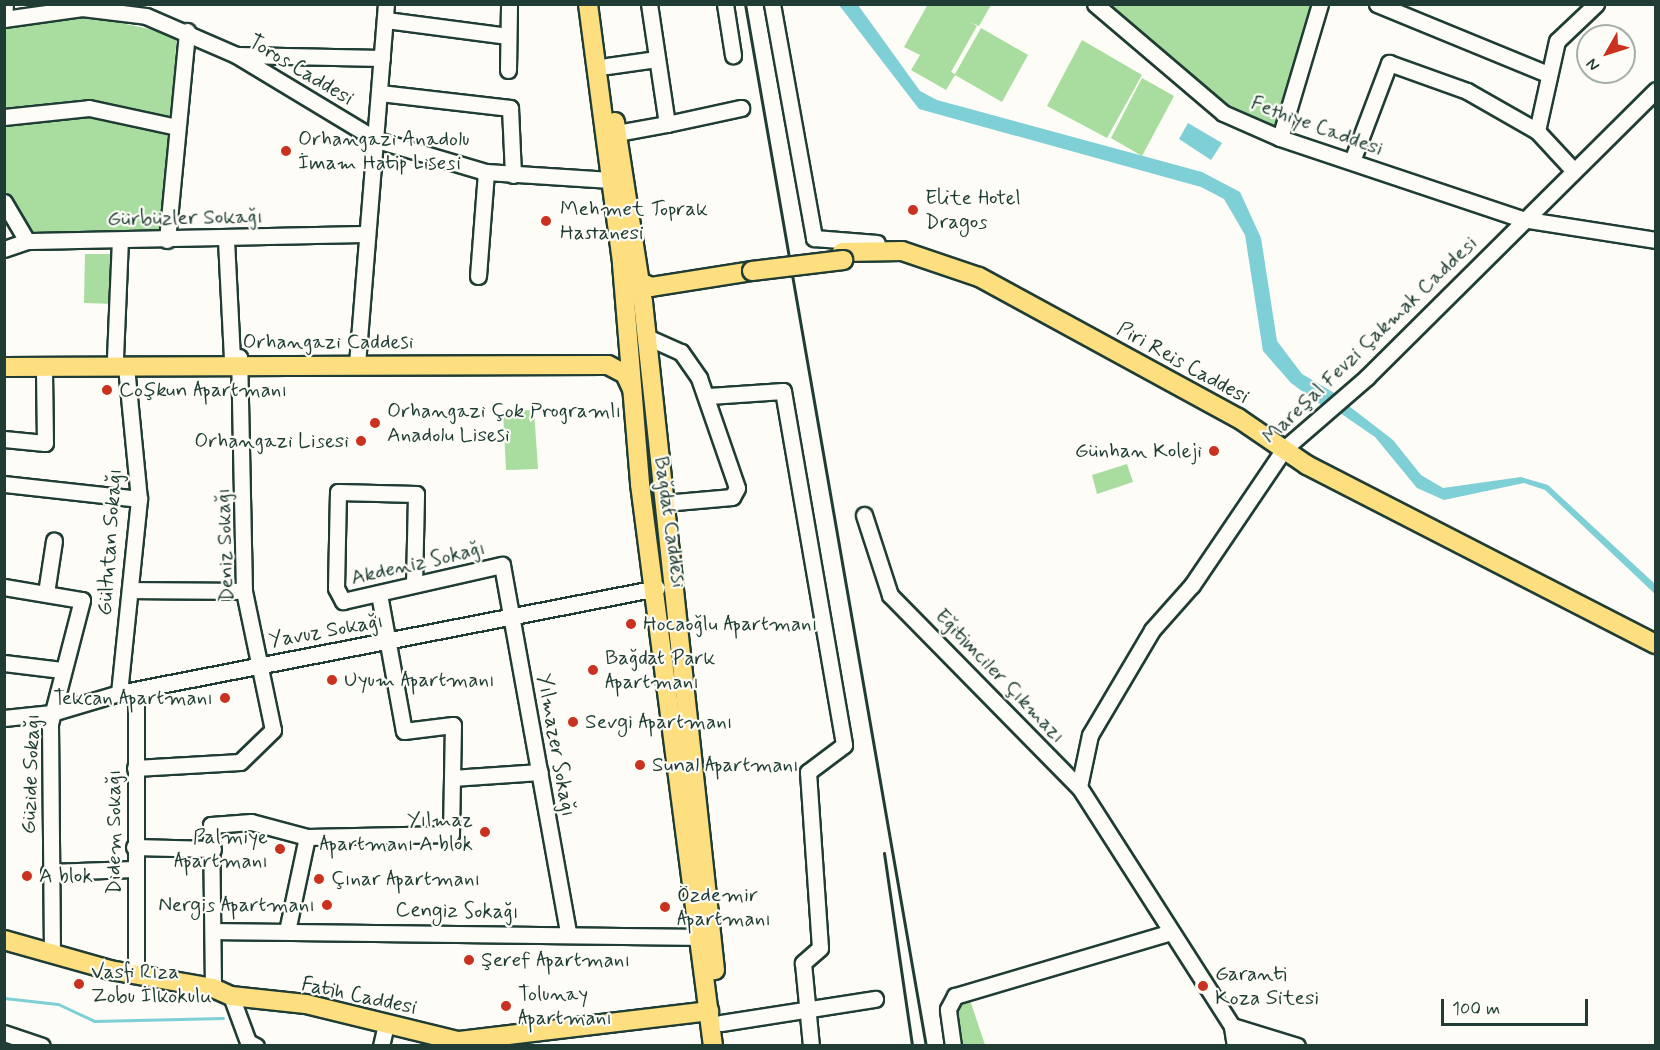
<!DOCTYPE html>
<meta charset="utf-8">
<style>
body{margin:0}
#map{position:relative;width:1660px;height:1050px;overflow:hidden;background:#fdfcf7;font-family:Mynerve,sans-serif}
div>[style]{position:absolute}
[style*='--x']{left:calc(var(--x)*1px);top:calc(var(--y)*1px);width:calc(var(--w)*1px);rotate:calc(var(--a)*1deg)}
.green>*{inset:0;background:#a8dd9f}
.water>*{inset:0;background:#7ecfd6}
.stream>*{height:3px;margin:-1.5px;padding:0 1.5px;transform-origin:1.5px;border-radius:1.5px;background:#7ecfd6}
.roads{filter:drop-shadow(2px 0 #1f3d34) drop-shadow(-2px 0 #1f3d34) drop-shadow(0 2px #1f3d34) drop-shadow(0 -2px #1f3d34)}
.minor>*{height:15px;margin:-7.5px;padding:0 7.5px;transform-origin:7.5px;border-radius:7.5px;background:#fdfcf7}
.major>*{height:18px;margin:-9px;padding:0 9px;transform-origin:9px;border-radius:9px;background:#fedf80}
.rail>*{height:3px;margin:-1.5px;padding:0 1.5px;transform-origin:1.5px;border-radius:1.5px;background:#1f3d34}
.bridges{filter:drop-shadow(2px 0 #1f3d34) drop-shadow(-2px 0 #1f3d34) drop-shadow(0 2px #1f3d34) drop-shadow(0 -2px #1f3d34)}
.major-bridge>*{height:18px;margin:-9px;padding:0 9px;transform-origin:9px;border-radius:9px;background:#fedf80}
.dots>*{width:16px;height:16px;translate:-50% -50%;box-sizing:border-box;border:3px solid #fdfcf7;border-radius:50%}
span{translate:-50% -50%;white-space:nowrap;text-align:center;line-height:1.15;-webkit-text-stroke:4.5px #fdfcf7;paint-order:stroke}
.street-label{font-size:21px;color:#1f3d34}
.poi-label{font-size:21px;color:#1f3d34}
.left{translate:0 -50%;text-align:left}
.right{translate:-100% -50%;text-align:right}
.frame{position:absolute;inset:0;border:6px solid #1f3d34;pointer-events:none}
.north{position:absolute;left:1576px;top:24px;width:60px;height:60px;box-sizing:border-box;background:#fdfcf7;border:2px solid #a4b0a9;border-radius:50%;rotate:231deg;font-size:16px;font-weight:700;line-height:24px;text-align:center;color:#1f3d34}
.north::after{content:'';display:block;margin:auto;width:21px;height:27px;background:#c8321e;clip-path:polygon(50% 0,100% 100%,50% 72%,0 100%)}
.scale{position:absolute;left:1441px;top:999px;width:147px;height:27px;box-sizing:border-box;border:3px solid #1f3d34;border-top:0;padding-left:8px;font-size:18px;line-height:21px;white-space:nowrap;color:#1f3d34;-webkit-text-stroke:4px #fdfcf7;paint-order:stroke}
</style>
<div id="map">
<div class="green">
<i style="clip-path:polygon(928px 4px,991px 5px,979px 26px,970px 22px,977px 26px,951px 72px,955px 74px,981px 28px,1028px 55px,1002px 102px,955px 75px,946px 90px,911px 70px,920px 55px,904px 47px)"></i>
<i style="clip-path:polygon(1107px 5px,1313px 5px,1275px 129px,1230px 109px)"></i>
<i style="clip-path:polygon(84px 15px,177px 35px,161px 233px,30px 235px,5px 194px,5px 25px)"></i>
<i style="clip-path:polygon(1082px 40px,1142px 75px,1107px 138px,1047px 106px)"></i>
<i style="clip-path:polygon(1142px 78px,1174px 96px,1142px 156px,1111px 138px)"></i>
<i style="clip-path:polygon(85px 254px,115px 254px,114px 304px,84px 303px)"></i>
<i style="clip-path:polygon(534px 410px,538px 469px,506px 470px,503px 411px)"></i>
<i style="clip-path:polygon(1127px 464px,1133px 482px,1097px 494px,1092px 475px)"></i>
<i style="clip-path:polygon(969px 997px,985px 1045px,957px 1045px,954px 1004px)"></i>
</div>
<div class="water">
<i style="clip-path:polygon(839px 5px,858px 5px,920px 91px,937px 100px,1202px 172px,1240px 192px,1261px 238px,1277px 341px,1302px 374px,1336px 394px,1324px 407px,1291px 383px,1263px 351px,1245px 235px,1224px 199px,1201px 187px,919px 109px)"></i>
<i style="clip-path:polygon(1188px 123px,1222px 143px,1211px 160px,1179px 139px)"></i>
<i style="clip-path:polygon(1349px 406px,1393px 440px,1421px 475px,1443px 488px,1521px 477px,1548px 485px,1655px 584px,1655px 594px,1545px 490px,1524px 483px,1444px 500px,1417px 488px,1375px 437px,1340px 413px)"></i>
</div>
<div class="stream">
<i style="--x:4;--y:998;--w:54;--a:6.3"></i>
<i style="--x:58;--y:1004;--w:40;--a:25"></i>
<i style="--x:94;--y:1021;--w:129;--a:-1.3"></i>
</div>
<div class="roads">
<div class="minor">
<i style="--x:5;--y:4;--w:15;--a:94"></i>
<i style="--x:4;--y:19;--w:79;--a:-8"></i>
<i style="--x:82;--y:8;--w:64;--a:7.1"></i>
<i style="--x:146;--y:16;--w:98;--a:23.4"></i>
<i style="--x:236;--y:55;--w:165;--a:31.1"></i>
<i style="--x:377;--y:140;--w:114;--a:16.4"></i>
<i style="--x:486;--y:172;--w:125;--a:3.7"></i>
<i style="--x:725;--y:4;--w:52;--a:81.1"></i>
<i style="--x:772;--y:4;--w:238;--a:79.8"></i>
<i style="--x:814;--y:238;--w:63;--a:4.5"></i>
<i style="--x:1095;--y:4;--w:168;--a:40.4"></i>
<i style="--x:1223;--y:113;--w:62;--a:23.7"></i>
<i style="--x:1280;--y:138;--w:255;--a:18.5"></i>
<i style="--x:1522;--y:219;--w:136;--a:8.9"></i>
<i style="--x:1377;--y:4;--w:185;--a:22.3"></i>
<i style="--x:386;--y:20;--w:123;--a:7.5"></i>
<i style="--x:238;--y:55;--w:144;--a:1.2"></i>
<i style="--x:607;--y:66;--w:50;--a:-8"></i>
<i style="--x:508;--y:70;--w:66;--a:-89.1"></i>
<i style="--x:380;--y:93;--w:131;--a:6.6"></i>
<i style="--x:510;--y:108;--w:67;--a:87.4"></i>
<i style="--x:4;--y:117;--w:85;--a:-6"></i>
<i style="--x:89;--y:108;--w:90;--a:12.2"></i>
<i style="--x:667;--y:124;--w:76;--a:-12.2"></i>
<i style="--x:1537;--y:131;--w:92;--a:-77.5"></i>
<i style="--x:1557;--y:41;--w:54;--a:-43.5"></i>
<i style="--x:617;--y:133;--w:51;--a:-10.2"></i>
<i style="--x:667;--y:124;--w:121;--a:-98.5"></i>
<i style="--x:1280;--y:138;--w:140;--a:-73.4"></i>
<i style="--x:1352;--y:161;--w:105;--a:-69.3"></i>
<i style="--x:1389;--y:63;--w:83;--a:19.7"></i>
<i style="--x:1467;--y:91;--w:81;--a:29.7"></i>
<i style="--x:1537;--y:131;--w:54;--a:47.2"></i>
<i style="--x:4;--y:202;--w:45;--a:59.5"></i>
<i style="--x:167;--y:240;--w:210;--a:-84.5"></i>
<i style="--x:226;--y:240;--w:117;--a:87.1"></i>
<i style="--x:4;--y:249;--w:24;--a:-19"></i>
<i style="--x:27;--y:241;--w:340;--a:-1.2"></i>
<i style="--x:478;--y:276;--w:104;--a:-85.6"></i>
<i style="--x:647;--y:337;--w:37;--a:24"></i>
<i style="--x:681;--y:352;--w:32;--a:55"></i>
<i style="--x:699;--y:378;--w:116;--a:70.9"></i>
<i style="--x:737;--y:488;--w:10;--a:119"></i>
<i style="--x:732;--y:497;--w:68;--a:175"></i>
<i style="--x:115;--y:358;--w:117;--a:-87.6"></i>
<i style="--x:357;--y:364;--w:361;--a:-85.4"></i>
<i style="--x:709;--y:396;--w:74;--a:-3.9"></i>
<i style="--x:783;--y:391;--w:359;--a:80.2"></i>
<i style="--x:844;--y:745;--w:45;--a:143.1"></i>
<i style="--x:808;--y:772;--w:176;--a:86.1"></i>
<i style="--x:820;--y:948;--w:23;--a:139"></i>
<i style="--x:803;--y:963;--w:83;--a:84.5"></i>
<i style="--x:4;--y:439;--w:41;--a:5.6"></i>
<i style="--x:45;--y:443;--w:76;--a:-90.8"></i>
<i style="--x:4;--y:484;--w:136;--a:6.3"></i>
<i style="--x:864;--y:515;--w:84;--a:72"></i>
<i style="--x:890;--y:595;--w:269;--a:45.5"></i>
<i style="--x:414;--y:584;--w:90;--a:-88.7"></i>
<i style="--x:416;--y:494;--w:78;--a:-178.5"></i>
<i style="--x:338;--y:492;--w:96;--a:91.2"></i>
<i style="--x:336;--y:588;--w:15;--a:62"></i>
<i style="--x:343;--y:601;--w:163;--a:-12.8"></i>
<i style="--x:502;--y:565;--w:374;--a:79.8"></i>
<i style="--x:4;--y:587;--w:79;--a:9.5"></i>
<i style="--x:82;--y:600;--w:128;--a:104.5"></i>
<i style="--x:50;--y:724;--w:230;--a:89.5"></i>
<i style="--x:131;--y:590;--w:113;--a:0.5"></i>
<i style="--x:46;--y:593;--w:53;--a:-81.3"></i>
<i style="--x:379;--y:594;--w:139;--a:79.7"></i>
<i style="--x:404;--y:731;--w:49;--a:-7"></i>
<i style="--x:453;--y:725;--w:53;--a:91.1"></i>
<i style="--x:452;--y:778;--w:88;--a:-3.9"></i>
<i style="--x:4;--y:663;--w:58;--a:6.9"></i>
<i style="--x:119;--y:693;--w:195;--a:-84.1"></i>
<i style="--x:139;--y:499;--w:134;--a:-95.6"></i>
<i style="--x:4;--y:718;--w:48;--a:-5.9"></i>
<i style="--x:52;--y:713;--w:70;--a:-16.6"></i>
<i style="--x:119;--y:693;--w:548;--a:-11.04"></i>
<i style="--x:135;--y:768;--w:105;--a:-3.3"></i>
<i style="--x:240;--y:762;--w:46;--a:-44.1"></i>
<i style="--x:273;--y:730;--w:142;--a:-101.8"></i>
<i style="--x:244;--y:591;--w:234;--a:-91.2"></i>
<i style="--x:134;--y:847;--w:79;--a:1.5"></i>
<i style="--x:49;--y:872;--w:85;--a:-2"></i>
<i style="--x:216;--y:931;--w:482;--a:0.7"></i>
<i style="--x:287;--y:931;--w:96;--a:-78"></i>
<i style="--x:307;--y:837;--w:144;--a:-1.2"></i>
<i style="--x:451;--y:834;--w:56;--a:-89"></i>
<i style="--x:136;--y:975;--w:285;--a:-90"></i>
<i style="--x:213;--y:988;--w:163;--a:-90.7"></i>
<i style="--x:211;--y:825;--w:40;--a:-4.3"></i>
<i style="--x:251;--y:822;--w:58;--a:15"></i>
<i style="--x:231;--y:996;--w:49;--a:69.7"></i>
<i style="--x:248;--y:1042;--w:9;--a:27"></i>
<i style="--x:721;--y:1023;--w:156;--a:-8.9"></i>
<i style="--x:1232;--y:1026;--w:68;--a:17.1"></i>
<i style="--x:4;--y:1033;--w:40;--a:18.9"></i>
<i style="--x:1234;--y:1038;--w:25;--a:18"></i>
<i style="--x:381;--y:1046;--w:22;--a:-77"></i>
<i style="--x:953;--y:1046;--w:37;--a:-98"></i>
<i style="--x:948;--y:1009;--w:15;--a:-62"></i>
<i style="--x:955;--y:996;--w:222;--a:-16.5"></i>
<i style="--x:1235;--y:1046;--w:20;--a:-99"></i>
<i style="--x:1232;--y:1026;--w:284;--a:-122.6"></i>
<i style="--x:1079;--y:787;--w:53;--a:-78.1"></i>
<i style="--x:1090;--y:735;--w:122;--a:-59.4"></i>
<i style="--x:1152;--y:630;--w:60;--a:-48.4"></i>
<i style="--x:1192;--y:585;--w:164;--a:-55.9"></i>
<i style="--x:1284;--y:449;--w:110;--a:-40.9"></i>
<i style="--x:1367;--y:377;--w:407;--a:-44.8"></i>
</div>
<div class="major">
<i style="--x:588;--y:4;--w:262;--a:82.5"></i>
<i style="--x:622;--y:264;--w:221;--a:85.3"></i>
<i style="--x:640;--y:484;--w:567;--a:82.6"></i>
<i style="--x:615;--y:122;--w:182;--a:81.2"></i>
<i style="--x:643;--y:302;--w:672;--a:83.85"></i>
<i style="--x:842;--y:252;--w:60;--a:-1"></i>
<i style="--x:902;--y:251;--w:81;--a:18.7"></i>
<i style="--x:979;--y:277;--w:295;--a:28.6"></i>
<i style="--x:1238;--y:418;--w:83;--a:34.3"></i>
<i style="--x:1307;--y:465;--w:392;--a:27.2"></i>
<i style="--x:631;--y:278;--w:22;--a:24"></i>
<i style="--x:651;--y:287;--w:102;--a:-9"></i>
<i style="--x:4;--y:367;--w:604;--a:-0.19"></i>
<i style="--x:608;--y:365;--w:19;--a:28"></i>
<i style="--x:625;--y:374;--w:17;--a:65"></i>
<i style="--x:4;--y:940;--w:110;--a:15.8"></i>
<i style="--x:110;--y:970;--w:105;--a:9.9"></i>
<i style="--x:213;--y:988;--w:20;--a:24"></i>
<i style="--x:231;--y:996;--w:75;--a:6.1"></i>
<i style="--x:306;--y:1004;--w:156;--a:13.7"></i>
<i style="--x:458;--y:1041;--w:253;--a:-6.8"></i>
</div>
</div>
<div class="rail">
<i style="--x:745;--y:4;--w:1058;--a:80.15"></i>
<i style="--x:884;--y:853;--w:195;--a:81.7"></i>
</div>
<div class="bridges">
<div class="major-bridge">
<i style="--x:752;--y:271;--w:92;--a:-6.9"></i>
</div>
</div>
<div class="dots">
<i style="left:286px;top:151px;background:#c8321e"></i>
<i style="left:913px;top:210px;background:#c8321e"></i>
<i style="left:546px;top:221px;background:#c8321e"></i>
<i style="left:107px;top:390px;background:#c8321e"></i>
<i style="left:375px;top:423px;background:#c8321e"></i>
<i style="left:361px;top:441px;background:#c8321e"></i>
<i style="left:1214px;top:451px;background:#c8321e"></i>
<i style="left:631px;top:624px;background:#c8321e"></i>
<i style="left:593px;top:670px;background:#c8321e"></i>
<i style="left:332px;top:680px;background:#c8321e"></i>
<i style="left:225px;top:698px;background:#c8321e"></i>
<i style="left:573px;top:722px;background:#c8321e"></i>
<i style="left:640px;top:765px;background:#c8321e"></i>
<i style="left:485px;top:832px;background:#c8321e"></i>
<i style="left:280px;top:849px;background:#c8321e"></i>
<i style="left:27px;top:876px;background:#c8321e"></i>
<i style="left:319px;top:879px;background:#c8321e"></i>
<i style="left:327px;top:905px;background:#c8321e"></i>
<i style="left:665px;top:907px;background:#c8321e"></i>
<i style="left:469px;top:960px;background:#c8321e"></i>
<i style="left:79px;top:984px;background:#c8321e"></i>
<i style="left:1203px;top:986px;background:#c8321e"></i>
<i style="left:506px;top:1006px;background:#c8321e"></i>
</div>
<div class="street-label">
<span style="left:301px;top:70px;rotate:31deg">Toros Caddesi</span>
<span style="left:1317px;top:126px;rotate:20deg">Fethiye Caddesi</span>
<span style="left:185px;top:218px;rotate:-1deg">Gürbüzler Sokağı</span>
<span style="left:1370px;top:340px;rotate:-44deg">Mareşal Fevzi Çakmak Caddesi</span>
<span style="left:328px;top:342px">Orhangazi Caddesi</span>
<span style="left:1183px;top:363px;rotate:29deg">Piri Reis Caddesi</span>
<span style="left:670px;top:522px;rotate:82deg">Bağdat Caddesi</span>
<span style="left:110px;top:542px;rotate:-86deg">Gültutan Sokağı</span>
<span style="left:225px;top:545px;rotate:-92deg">Deniz Sokağı</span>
<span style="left:418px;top:563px;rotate:-13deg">Akdeniz Sokağı</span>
<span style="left:326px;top:631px;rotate:-10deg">Yavuz Sokağı</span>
<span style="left:1000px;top:676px;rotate:46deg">Eğitimciler Çıkmazı</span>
<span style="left:556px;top:745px;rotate:80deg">Yılmazer Sokağı</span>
<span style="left:31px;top:774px;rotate:-88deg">Güzide Sokağı</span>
<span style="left:114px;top:832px;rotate:-90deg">Didem Sokağı</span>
<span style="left:457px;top:911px;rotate:1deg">Cengiz Sokağı</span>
<span style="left:359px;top:996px;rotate:12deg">Fatih Caddesi</span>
</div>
<div class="poi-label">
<span class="left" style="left:298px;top:151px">Orhangazi Anadolu<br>İmam Hatip Lisesi</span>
<span class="left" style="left:925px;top:210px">Elite Hotel<br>Dragos</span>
<span class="left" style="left:560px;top:221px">Mehmet Toprak<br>Hastanesi</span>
<span class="left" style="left:119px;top:390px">Coşkun Apartmanı</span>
<span class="left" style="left:387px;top:423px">Orhangazi Çok Programlı<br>Anadolu Lisesi</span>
<span class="right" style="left:349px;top:441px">Orhangazi Lisesi</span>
<span class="right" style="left:1202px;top:451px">Günhan Koleji</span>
<span class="left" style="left:643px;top:624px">Hocaoğlu Apartmanı</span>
<span class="left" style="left:605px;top:670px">Bağdat Park<br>Apartmanı</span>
<span class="left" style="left:344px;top:680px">Uyum Apartmanı</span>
<span class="right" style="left:213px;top:698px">Tekcan Apartmanı</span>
<span class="left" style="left:585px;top:722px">Sevgi Apartmanı</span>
<span class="left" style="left:652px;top:765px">Sunal Apartmanı</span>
<span class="right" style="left:473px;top:832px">Yılmaz<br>Apartmanı A blok</span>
<span class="right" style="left:268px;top:849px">Palmiye<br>Apartmanı</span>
<span class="left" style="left:39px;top:876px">A blok</span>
<span class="left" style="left:331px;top:879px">Çınar Apartmanı</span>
<span class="left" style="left:677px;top:907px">Özdemir<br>Apartmanı</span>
<span class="right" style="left:315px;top:905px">Nergis Apartmanı</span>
<span class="left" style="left:481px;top:960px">Şeref Apartmanı</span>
<span class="left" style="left:91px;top:984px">Vasfi Rıza<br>Zobu İlkokulu</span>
<span class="left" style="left:1215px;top:986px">Garanti<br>Koza Sitesi</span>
<span class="left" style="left:518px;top:1006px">Tolunay<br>Apartmanı</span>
</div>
<div class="frame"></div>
<div class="north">N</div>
<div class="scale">100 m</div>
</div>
